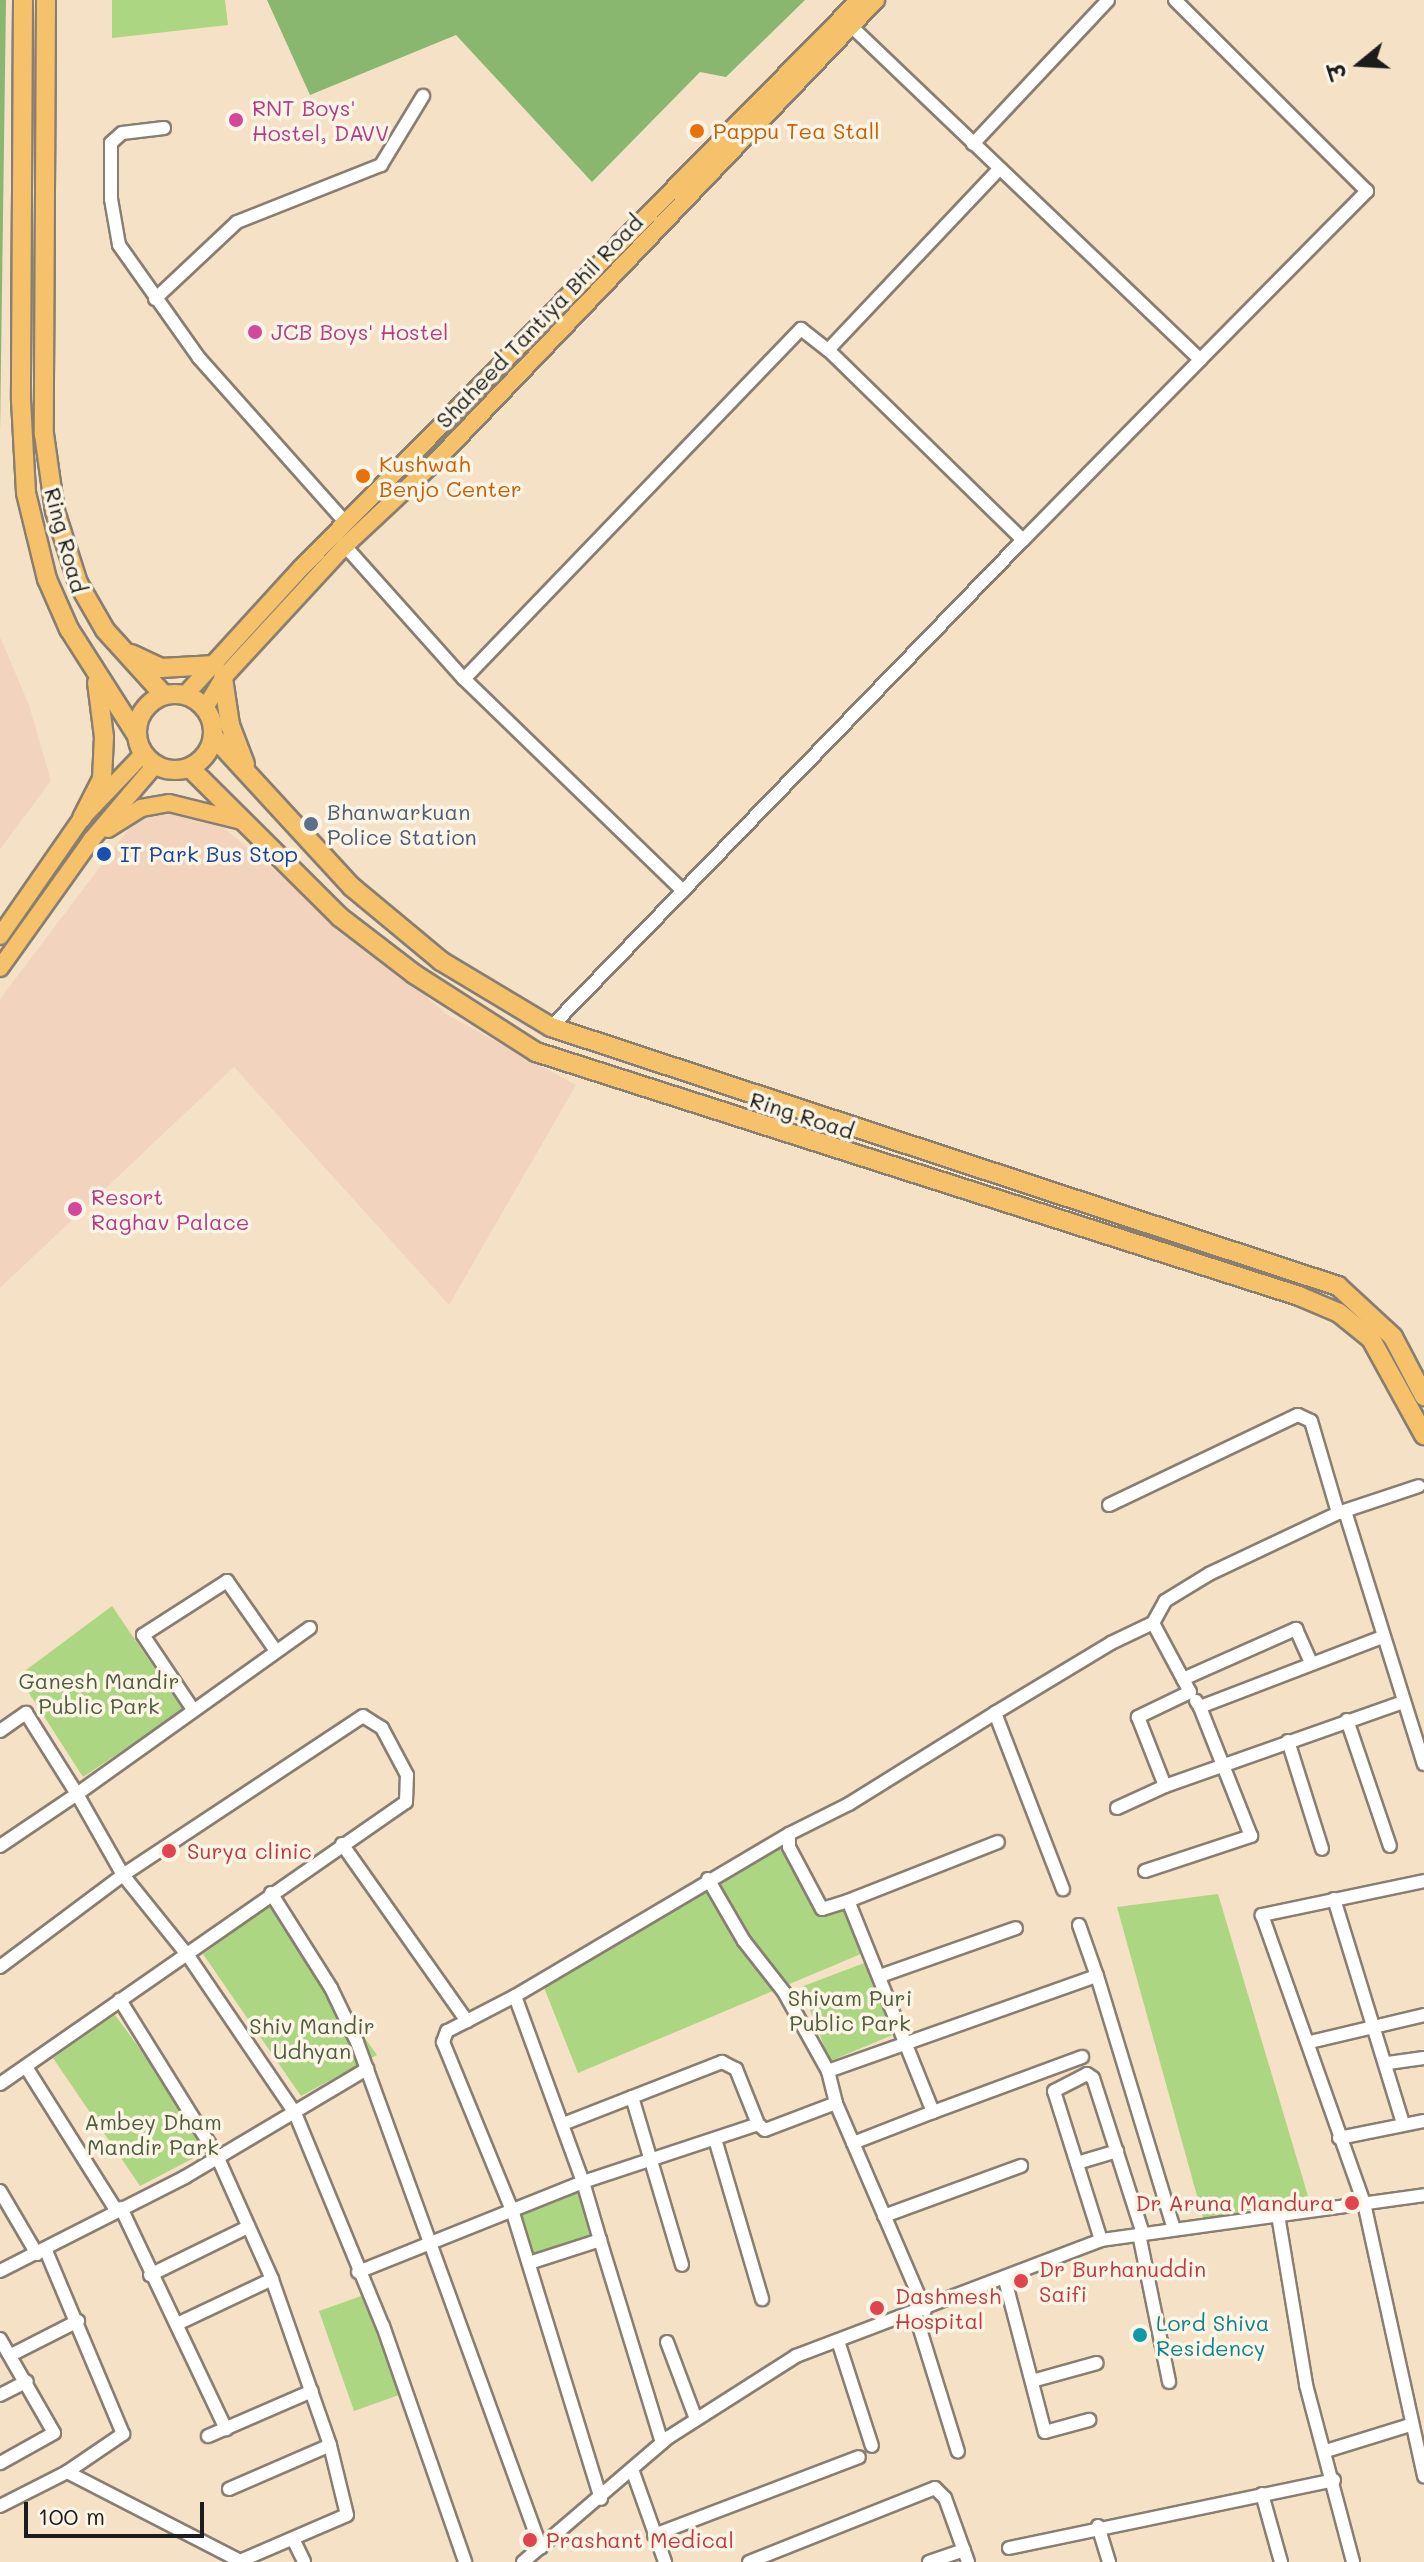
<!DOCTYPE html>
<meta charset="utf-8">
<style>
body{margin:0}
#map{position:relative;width:1424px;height:2562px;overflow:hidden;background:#f5e1c6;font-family:Mali,"Playpen Sans Deva",sans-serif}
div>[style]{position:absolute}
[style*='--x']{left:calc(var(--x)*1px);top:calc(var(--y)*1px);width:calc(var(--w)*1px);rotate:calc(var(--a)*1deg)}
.built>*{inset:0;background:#f2d4be}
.green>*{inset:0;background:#acd681}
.forest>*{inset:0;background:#89b76f}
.roads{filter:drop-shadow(2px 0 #887e71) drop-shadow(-2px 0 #887e71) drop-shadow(0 2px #887e71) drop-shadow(0 -2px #887e71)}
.minor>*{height:12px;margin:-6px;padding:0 6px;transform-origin:6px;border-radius:6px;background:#fff}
.major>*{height:16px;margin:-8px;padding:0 8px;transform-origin:8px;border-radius:8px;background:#f5c16b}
.highway>*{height:18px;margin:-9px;padding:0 9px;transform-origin:9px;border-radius:9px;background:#f5c16b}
.highway>.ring{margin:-9px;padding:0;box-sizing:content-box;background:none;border:18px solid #f5c16b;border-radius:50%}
.dots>*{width:22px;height:22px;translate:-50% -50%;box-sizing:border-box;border:4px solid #fcf5e5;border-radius:50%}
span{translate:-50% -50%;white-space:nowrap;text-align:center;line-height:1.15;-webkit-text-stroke:7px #fcf5e5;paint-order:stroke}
.hotel-label{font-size:22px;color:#b23c85}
.left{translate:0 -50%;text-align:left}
.food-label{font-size:22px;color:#c56008}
.street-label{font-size:22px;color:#1c1c1c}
.service-label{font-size:22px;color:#4e5e75}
.transit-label{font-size:22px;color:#164399}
.park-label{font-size:22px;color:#4e5d3f}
.health-label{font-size:22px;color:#be3a42}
.right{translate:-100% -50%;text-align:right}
.culture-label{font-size:22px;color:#0d838f}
.north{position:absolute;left:1320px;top:24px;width:80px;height:80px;-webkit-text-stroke:6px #fcf5e5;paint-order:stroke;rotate:252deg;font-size:22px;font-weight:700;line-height:32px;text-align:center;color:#1c1c1c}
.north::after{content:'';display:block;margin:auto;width:28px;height:36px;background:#1c1c1c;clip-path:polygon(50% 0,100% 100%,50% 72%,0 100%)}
.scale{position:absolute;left:24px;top:2502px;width:180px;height:36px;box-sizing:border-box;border:4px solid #1c1c1c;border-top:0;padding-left:10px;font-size:24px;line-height:28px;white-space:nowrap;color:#1c1c1c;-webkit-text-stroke:6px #fcf5e5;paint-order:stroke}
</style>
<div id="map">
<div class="built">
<i style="clip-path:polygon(0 637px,29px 705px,51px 781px,0 849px)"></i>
<i style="clip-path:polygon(193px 802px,448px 1015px,576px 1085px,449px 1305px,234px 1067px,0 1288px,0 999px,137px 818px,165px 805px)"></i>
</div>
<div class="green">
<i style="clip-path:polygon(112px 0,225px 0,228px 25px,112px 38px)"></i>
<i style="clip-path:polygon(112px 1606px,183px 1710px,83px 1777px,18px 1676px)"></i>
<i style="clip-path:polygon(782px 1843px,816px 1911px,848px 1910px,868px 1951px,578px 2073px,543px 1985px)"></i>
<i style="clip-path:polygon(1218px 1894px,1308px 2196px,1204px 2221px,1117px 1907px)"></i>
<i style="clip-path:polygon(270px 1905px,377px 2055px,301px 2096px,203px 1954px)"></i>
<i style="clip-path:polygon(872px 1960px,900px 2032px,830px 2061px,801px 1987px)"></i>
<i style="clip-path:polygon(115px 2015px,213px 2148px,140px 2186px,53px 2058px)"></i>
<i style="clip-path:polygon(577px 2191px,593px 2233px,532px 2258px,515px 2215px)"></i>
<i style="clip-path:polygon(364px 2295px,399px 2395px,354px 2411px,319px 2311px)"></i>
</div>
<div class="forest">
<i style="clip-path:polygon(0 0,6px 0,0 432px)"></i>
<i style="clip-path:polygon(267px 0,805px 0,726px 77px,700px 72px,592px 182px,456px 35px,310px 95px)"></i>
</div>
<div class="roads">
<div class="minor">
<i style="--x:1175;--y:0;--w:271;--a:44.9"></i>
<i style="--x:1367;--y:191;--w:238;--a:134.7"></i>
<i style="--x:851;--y:26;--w:483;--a:43.7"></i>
<i style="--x:1200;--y:360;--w:252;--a:134.5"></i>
<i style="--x:164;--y:128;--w:42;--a:173.2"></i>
<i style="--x:122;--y:133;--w:15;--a:138"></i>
<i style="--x:111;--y:143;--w:56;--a:90"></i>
<i style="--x:111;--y:199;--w:47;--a:80.1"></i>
<i style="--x:119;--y:245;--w:138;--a:54.7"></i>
<i style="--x:199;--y:358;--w:221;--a:48.3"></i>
<i style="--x:973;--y:144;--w:197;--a:-46.8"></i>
<i style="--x:155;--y:299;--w:112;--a:-43.2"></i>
<i style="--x:237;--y:222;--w:155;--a:-21.6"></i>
<i style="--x:381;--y:165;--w:81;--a:-58.7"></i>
<i style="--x:345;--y:546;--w:178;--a:48.2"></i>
<i style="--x:683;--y:891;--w:305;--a:-135.9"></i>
<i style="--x:464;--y:679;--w:486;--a:-46.1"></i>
<i style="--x:801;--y:329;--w:34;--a:38"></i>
<i style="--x:551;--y:1027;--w:678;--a:-45.9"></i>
<i style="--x:1023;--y:540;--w:272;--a:-135.7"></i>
<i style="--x:828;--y:350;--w:249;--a:-46.6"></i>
<i style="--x:1109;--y:1505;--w:209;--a:-25.5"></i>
<i style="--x:1298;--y:1415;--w:14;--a:25"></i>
<i style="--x:1311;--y:1421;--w:96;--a:73.6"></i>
<i style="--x:1345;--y:1511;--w:265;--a:72.7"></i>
<i style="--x:1153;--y:1623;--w:78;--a:61.8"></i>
<i style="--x:1190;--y:1692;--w:58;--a:154.3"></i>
<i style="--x:1138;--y:1717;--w:74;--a:68.6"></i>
<i style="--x:1165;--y:1786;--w:253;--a:-19.4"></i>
<i style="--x:1183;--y:1679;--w:124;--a:-23.9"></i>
<i style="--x:1296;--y:1629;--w:37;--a:66"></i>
<i style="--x:1196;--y:1701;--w:7;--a:56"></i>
<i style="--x:1200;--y:1707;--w:195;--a:-21"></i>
<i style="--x:192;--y:1708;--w:88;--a:-123.9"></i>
<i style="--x:143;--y:1635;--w:100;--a:-32.7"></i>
<i style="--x:227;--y:1581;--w:85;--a:55"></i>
<i style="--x:995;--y:1713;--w:135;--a:-31.1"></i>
<i style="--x:1111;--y:1643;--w:47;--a:-25.5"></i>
<i style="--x:1153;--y:1623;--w:25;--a:-61"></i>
<i style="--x:1165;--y:1601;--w:52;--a:-31.5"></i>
<i style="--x:1209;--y:1574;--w:143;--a:-25.3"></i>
<i style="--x:1338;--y:1513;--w:85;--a:-18.4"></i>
<i style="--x:1347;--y:1720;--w:133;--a:71.2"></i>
<i style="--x:0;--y:1731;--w:32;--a:-35"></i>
<i style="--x:26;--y:1713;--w:96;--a:57.8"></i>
<i style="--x:77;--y:1794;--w:93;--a:146"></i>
<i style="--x:1288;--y:1741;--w:113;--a:72.5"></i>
<i style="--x:1117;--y:1808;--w:53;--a:-24.6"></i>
<i style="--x:342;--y:1844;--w:217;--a:54.8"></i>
<i style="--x:467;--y:2021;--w:22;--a:153"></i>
<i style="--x:447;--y:2031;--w:12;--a:110"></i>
<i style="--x:443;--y:2042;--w:185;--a:67.7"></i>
<i style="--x:513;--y:2213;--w:299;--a:72.9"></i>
<i style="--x:1145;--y:1871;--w:112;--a:-18.3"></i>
<i style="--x:1251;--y:1836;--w:139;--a:-111.6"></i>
<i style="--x:708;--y:1879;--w:72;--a:59.9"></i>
<i style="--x:744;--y:1941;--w:65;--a:51.9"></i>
<i style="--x:784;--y:1992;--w:90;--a:60.9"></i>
<i style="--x:1424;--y:1881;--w:166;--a:168.1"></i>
<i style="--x:1262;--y:1915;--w:306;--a:70.5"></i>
<i style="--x:1364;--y:2203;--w:280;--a:77.6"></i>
<i style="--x:271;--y:1893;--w:112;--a:57.7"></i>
<i style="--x:331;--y:1988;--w:60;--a:64.3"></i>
<i style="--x:357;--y:2042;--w:538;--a:70.02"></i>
<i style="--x:1334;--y:1899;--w:234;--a:72.9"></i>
<i style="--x:848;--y:1901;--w:27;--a:163"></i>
<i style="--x:822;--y:1909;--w:70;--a:-118"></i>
<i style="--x:789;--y:1847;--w:13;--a:-90"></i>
<i style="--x:789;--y:1834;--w:67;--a:-26.6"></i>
<i style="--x:849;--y:1804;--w:172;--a:-31.9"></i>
<i style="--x:995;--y:1713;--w:189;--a:68.9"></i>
<i style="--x:1079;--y:1925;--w:54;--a:70.6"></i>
<i style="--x:0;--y:1967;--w:154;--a:-36.8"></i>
<i style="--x:123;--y:1875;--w:105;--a:51.2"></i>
<i style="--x:189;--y:1957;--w:189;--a:55.8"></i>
<i style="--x:295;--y:2113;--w:230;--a:67.6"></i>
<i style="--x:383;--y:2326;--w:250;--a:70.8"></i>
<i style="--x:880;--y:1976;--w:144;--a:-19.4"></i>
<i style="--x:515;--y:1996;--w:318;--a:-30.6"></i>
<i style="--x:1310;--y:2042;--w:117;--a:-13.3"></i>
<i style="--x:1388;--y:2063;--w:36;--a:-8"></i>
<i style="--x:26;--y:2067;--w:169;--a:57.8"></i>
<i style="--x:0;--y:2084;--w:494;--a:-34.8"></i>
<i style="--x:406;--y:1802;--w:27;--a:-88"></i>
<i style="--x:407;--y:1775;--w:53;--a:-118"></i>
<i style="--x:382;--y:1728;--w:22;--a:-148"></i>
<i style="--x:363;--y:1716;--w:288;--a:146.5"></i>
<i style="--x:123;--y:1875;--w:93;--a:-119.6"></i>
<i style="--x:77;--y:1794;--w:286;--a:-35.5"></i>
<i style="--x:632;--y:2097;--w:175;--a:73.4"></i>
<i style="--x:933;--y:2112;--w:159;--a:-20.3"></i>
<i style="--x:563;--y:2124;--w:171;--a:-21.3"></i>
<i style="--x:722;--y:2062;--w:16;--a:27"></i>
<i style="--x:736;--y:2069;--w:59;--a:68.2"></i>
<i style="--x:758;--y:2124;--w:9;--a:41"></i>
<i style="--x:765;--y:2130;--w:76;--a:-20.8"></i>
<i style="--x:1339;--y:2138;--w:87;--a:-11.3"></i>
<i style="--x:715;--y:2139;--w:167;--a:73.6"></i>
<i style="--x:853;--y:2143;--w:86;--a:-21.2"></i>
<i style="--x:933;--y:2112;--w:227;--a:-111.9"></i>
<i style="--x:848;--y:1901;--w:161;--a:-21.5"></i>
<i style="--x:1077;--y:2163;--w:42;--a:-16.7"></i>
<i style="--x:0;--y:2191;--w:73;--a:59.6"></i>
<i style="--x:121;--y:2208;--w:245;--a:64.6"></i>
<i style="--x:1278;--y:2215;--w:172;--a:80.6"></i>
<i style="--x:1306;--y:2385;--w:183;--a:75.1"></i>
<i style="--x:884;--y:2216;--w:146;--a:-20.1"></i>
<i style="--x:1139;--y:2234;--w:151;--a:78.5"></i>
<i style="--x:600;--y:2240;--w:60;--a:-106.3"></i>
<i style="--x:583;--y:2182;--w:184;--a:-18.3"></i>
<i style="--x:1101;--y:2240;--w:156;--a:-107.5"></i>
<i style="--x:1054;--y:2091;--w:37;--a:-27"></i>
<i style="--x:1087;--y:2074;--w:7;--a:34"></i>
<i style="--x:1093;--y:2078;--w:164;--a:72.2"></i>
<i style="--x:529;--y:2263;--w:75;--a:-17.9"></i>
<i style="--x:600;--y:2240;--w:212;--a:73"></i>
<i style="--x:0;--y:2271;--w:208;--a:-26.9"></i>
<i style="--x:185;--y:2177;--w:212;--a:-30.7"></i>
<i style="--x:358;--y:2272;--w:242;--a:-21.8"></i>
<i style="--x:583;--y:2182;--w:198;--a:-110.1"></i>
<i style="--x:515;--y:1996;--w:54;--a:152.5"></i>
<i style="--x:150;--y:2275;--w:107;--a:-26.1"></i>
<i style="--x:1005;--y:2280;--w:157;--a:75.3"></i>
<i style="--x:1045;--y:2432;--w:46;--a:-15.3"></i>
<i style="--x:925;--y:2310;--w:225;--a:-113.3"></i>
<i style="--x:836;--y:2103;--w:33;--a:-104"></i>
<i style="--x:828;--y:2071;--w:285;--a:-19.5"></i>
<i style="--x:1097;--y:1976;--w:264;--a:73.1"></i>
<i style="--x:915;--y:2313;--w:145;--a:72.8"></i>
<i style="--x:177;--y:2324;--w:105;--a:-25.3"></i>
<i style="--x:0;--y:2339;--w:108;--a:60.1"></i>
<i style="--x:54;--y:2433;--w:62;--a:150.9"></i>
<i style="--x:838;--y:2341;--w:110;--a:72.1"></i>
<i style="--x:667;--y:2342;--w:82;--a:69.4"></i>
<i style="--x:13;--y:2354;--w:73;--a:-26.9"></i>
<i style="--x:1032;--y:2381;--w:67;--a:-15.5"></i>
<i style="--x:0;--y:2395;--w:30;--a:-27"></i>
<i style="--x:208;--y:2436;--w:113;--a:-23.4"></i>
<i style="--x:1326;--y:2451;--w:88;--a:-17.2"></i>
<i style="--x:67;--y:2472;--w:195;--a:27.2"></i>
<i style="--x:240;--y:2561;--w:116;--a:-23.3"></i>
<i style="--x:347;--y:2515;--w:72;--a:-103.7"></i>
<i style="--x:330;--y:2445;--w:176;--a:-109.3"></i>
<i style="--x:272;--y:2279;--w:135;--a:-114.1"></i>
<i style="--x:217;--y:2156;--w:184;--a:-121.9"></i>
<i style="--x:633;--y:2472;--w:96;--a:70.4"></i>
<i style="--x:229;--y:2489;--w:110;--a:-23.5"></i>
<i style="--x:1262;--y:2494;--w:71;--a:74.4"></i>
<i style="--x:0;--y:2506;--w:75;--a:-26.9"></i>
<i style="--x:67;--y:2472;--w:68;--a:-34.2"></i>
<i style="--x:123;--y:2434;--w:199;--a:-112.8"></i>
<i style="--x:1098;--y:2526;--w:38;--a:73"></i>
<i style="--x:654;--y:2535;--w:219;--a:-20.8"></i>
<i style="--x:293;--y:2539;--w:25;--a:64"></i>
<i style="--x:1009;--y:2548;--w:332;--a:-11.8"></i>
<i style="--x:523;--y:2562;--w:192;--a:-40.6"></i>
<i style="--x:669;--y:2437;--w:151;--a:-32.5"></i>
<i style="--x:796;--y:2356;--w:326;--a:-20.8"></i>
<i style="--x:1101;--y:2240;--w:326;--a:-7.9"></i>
<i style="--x:749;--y:2562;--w:200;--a:-21.7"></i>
<i style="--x:935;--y:2488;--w:14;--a:45"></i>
<i style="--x:945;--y:2498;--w:68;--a:70.2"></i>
<i style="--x:929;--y:2562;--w:37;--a:-19"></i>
</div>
<div class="major">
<i style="--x:185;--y:695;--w:173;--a:-47.6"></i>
<i style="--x:302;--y:567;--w:795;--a:-45.51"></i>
<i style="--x:205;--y:708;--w:35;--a:-59"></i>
<i style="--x:223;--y:678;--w:180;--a:-47.3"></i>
<i style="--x:345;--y:546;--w:126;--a:-43.1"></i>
<i style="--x:437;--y:460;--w:636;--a:-46.34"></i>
<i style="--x:108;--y:829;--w:39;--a:-32"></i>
<i style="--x:141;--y:808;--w:28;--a:-10"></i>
<i style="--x:169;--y:803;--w:75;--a:13.9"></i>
<i style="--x:0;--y:936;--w:144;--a:-55.2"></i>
<i style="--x:82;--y:818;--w:88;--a:-46.4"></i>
<i style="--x:0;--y:968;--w:158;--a:-54.5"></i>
<i style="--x:92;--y:839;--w:97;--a:-49.6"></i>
</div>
<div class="highway">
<i style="--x:23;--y:0;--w:400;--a:90.3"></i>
<i style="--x:21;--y:400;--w:93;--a:86.9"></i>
<i style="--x:26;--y:493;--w:89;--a:76.3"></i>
<i style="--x:47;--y:579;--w:55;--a:66.3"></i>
<i style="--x:69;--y:629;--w:125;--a:57.5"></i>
<i style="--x:46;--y:0;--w:434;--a:90.3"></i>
<i style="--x:44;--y:434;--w:78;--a:81.9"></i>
<i style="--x:55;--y:511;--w:76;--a:72.3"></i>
<i style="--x:78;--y:583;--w:54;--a:60.1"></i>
<i style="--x:105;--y:630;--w:88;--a:47.8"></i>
<i style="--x:131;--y:654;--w:33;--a:25"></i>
<i style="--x:161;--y:668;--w:54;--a:-3.2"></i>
<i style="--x:223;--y:678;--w:48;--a:81.5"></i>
<i style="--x:230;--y:725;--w:42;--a:69"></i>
<i class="ring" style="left:137px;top:694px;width:58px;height:58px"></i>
<i style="--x:213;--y:736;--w:205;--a:47.4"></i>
<i style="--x:352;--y:887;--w:116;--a:39.7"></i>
<i style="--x:441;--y:961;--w:128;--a:31"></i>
<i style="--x:551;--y:1027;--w:829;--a:18.22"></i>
<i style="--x:1338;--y:1286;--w:75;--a:42.8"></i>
<i style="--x:1393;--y:1337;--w:67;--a:62.3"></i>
<i style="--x:190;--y:768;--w:211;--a:44.8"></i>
<i style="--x:340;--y:917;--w:93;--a:37.6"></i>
<i style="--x:414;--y:974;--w:145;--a:32.6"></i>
<i style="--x:536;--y:1052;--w:801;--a:17.73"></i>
<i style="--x:1299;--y:1296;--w:43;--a:23"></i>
<i style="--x:1339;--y:1313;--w:41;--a:39.1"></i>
<i style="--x:1371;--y:1339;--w:110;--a:61.1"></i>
<i style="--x:82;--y:818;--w:44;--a:-62.9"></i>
<i style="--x:102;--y:779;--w:42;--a:-87.3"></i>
<i style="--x:104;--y:737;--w:55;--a:-97.3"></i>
</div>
</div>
<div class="dots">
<i style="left:236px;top:120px;background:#d1479c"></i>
<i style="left:697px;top:131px;background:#e8710a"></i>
<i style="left:255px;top:332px;background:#d1479c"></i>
<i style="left:363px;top:476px;background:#e8710a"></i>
<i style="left:311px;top:824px;background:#5c6f8a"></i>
<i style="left:104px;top:854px;background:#1a4fb4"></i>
<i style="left:75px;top:1209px;background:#d1479c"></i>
<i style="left:169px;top:1851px;background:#e0444e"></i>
<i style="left:1352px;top:2203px;background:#e0444e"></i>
<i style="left:1021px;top:2281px;background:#e0444e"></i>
<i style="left:877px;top:2308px;background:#e0444e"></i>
<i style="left:1140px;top:2335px;background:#0f9aa8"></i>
<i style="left:530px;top:2540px;background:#e0444e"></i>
</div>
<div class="hotel-label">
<span class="left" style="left:252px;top:120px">RNT Boys'<br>Hostel, DAVV</span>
<span class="left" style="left:271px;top:332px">JCB Boys' Hostel</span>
<span class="left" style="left:91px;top:1209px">Resort<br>Raghav Palace</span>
</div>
<div class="food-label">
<span class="left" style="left:713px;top:131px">Pappu Tea Stall</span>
<span class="left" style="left:379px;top:476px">Kushwah<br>Benjo Center</span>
</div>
<div class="street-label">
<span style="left:539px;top:321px;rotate:-46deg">Shaheed Tantiya Bhil Road</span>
<span style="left:66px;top:540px;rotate:75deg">Ring Road</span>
<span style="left:802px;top:1115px;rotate:18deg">Ring Road</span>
</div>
<div class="service-label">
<span class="left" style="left:327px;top:824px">Bhanwarkuan<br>Police Station</span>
</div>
<div class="transit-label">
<span class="left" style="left:120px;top:854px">IT Park Bus Stop</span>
</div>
<div class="park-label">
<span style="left:99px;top:1693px">Ganesh Mandir<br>Public Park</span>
<span style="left:850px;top:2010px">Shivam Puri<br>Public Park</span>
<span style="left:312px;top:2038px">Shiv Mandir<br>Udhyan</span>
<span style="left:153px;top:2134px">Ambey Dham<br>Mandir Park</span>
</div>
<div class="health-label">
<span class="left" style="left:187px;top:1851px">Surya clinic</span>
<span class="right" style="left:1334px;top:2203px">Dr Aruna Mandura</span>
<span class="left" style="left:1039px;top:2281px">Dr Burhanuddin<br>Saifi</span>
<span class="left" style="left:895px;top:2308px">Dashmesh<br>Hospital</span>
<span class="left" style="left:546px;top:2540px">Prashant Medical</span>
</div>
<div class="culture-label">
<span class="left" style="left:1156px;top:2335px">Lord Shiva<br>Residency</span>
</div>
<div class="north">उ</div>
<div class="scale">100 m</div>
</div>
